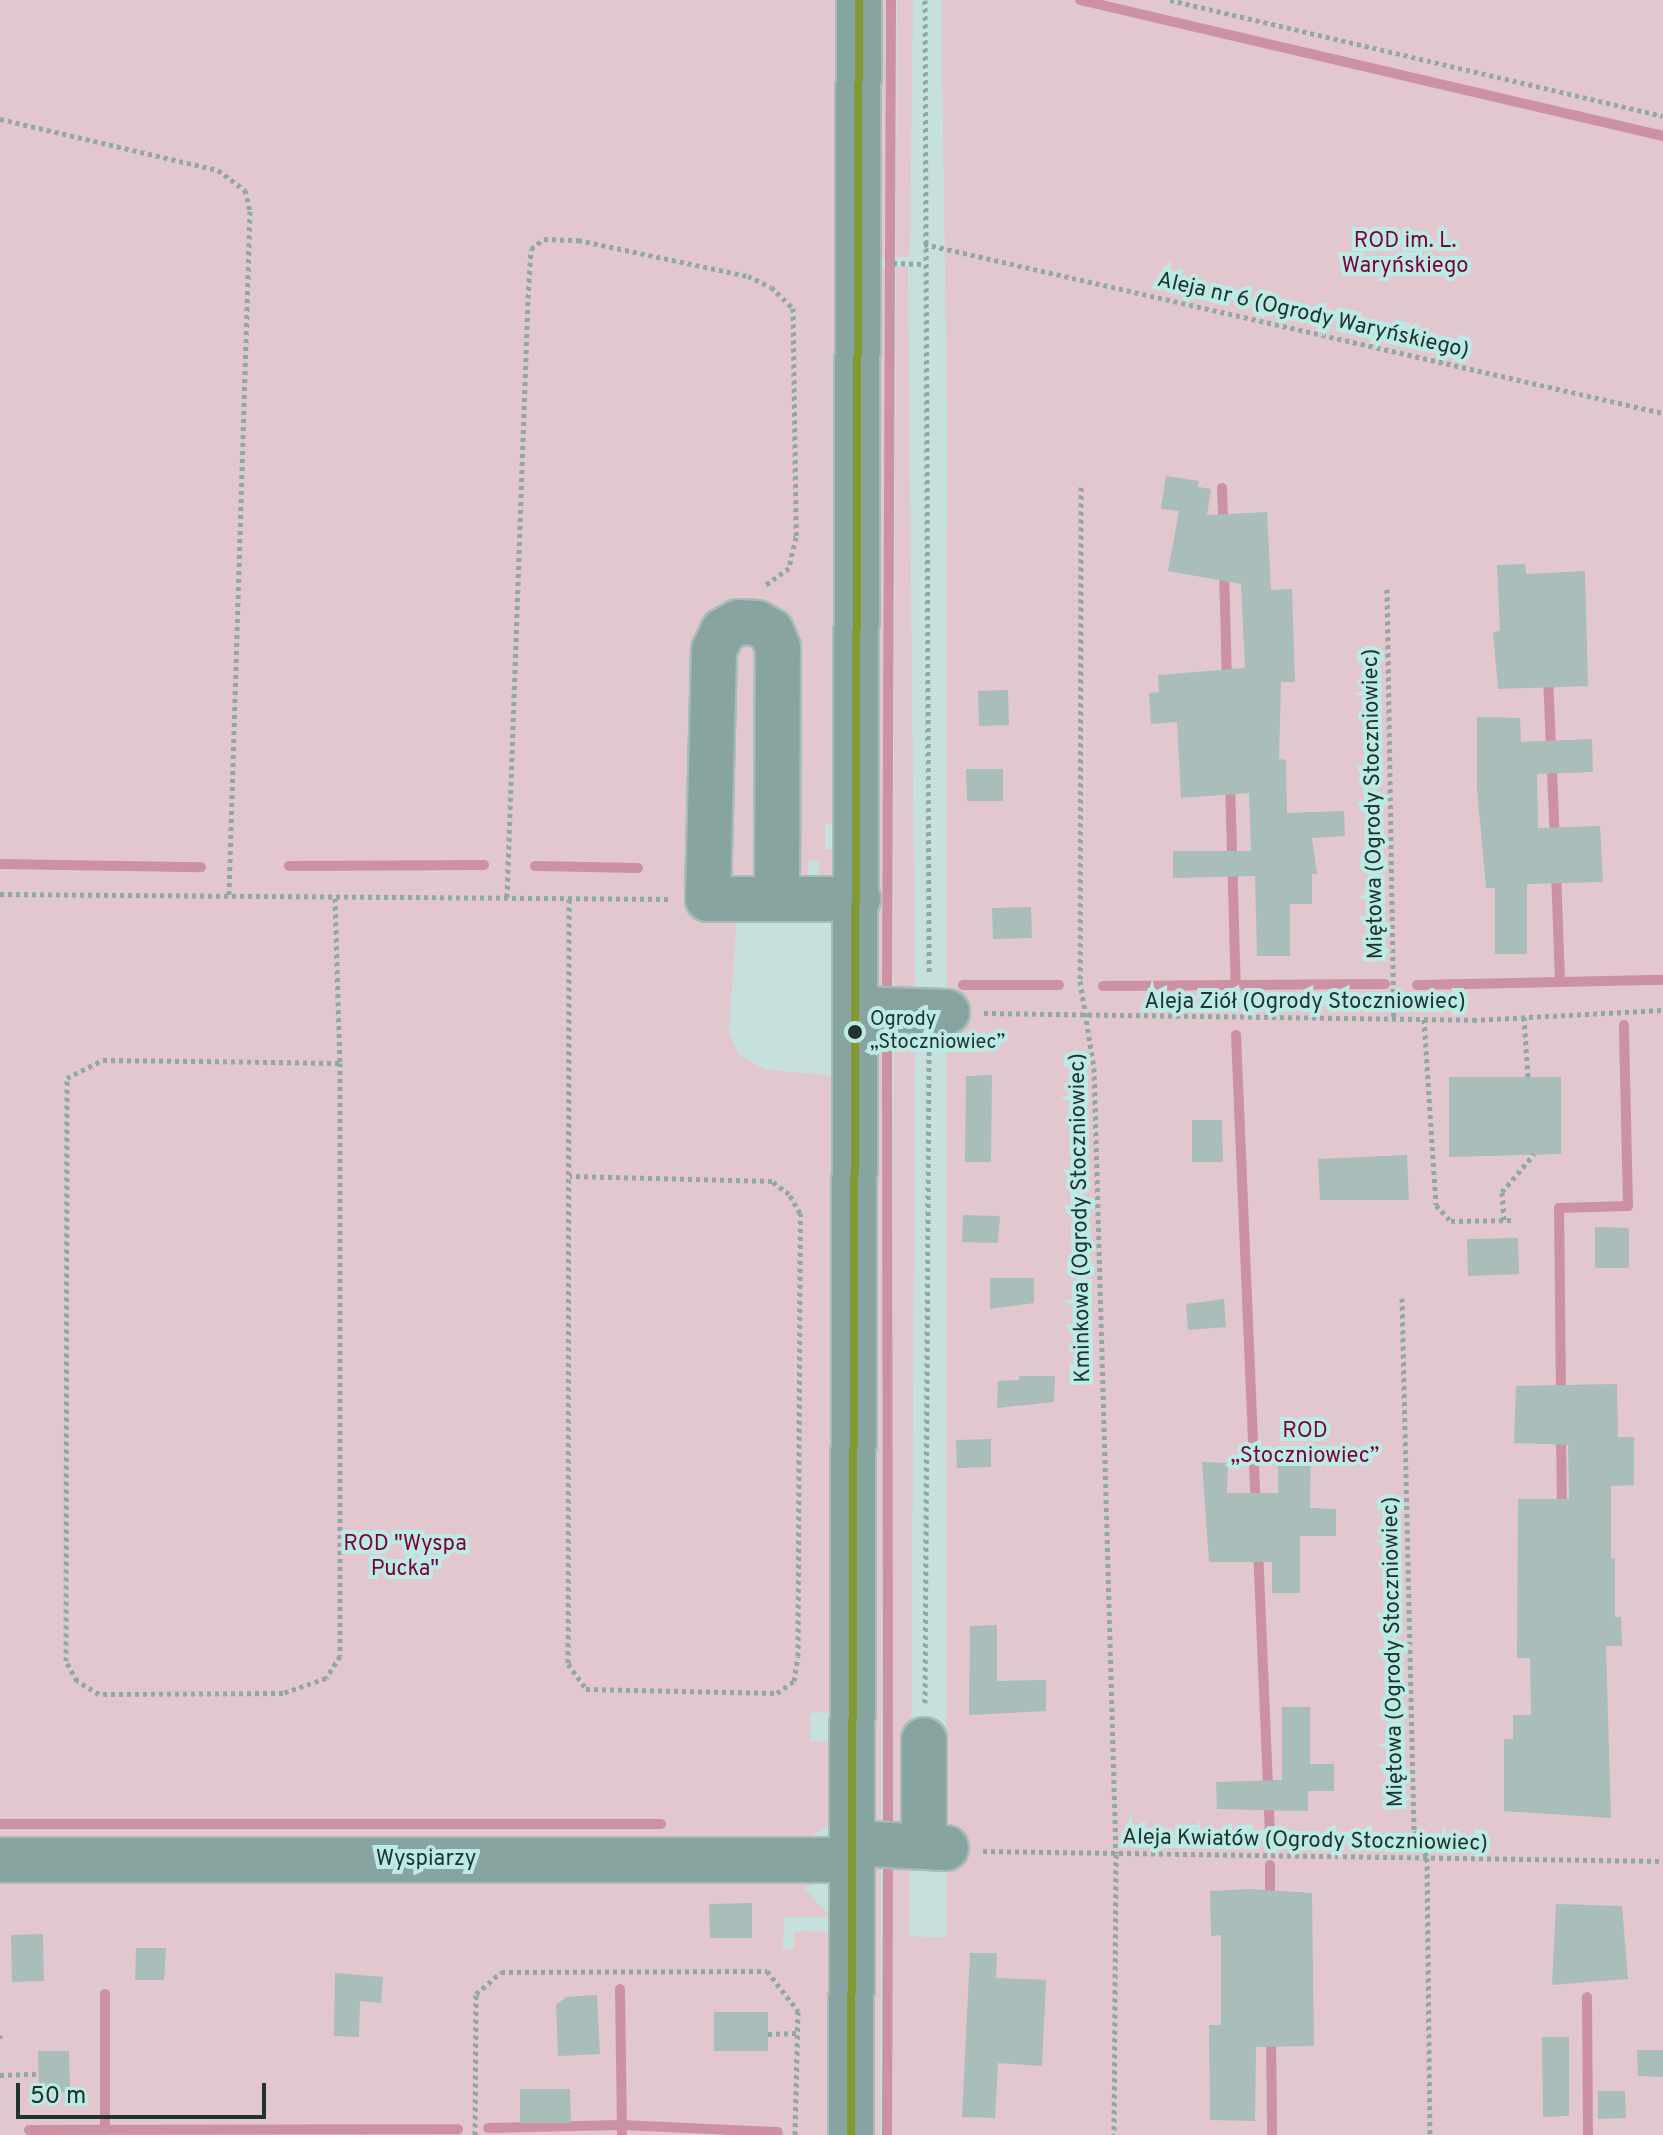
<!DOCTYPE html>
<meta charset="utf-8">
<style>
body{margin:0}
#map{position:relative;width:1663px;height:2135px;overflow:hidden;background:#c6e0dd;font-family:Overpass,sans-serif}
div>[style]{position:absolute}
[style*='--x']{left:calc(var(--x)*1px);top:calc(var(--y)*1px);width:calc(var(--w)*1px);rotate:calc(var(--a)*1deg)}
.green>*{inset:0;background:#e3c7cf}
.stream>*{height:10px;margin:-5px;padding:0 5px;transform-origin:5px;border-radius:5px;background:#cc92a3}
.building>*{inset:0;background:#a9bdbb}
.path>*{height:5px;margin-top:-2.5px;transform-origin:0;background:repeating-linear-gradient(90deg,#90a9a6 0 4px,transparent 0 8px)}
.roads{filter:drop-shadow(2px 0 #a7bcb9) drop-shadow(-2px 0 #a7bcb9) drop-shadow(0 2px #a7bcb9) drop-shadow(0 -2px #a7bcb9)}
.minor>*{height:44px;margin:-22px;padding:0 22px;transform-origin:22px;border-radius:22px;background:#87a4a1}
.bus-1>*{height:8px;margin:-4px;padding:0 4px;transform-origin:4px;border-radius:4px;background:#829a31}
.dots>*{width:22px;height:22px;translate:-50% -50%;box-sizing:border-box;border:4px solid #bcebe5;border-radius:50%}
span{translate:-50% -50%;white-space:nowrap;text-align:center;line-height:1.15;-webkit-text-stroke:8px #bcebe5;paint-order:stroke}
.bus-label{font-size:20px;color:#203331}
.left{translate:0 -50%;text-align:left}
.park-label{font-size:22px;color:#7d013a}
.street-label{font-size:22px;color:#203331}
.scale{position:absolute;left:16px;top:2083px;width:250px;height:36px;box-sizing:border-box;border:4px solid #203331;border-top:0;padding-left:10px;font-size:24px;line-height:28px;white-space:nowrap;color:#203331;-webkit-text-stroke:6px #bcebe5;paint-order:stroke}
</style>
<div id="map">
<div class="green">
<i style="clip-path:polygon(0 0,845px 0,842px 824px,825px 824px,825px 849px,834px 849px,834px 880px,819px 887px,819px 860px,808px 861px,808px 899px,737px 915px,729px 1031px,738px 1054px,764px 1069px,843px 1077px,833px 1712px,810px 1713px,810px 1741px,831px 1742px,831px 1824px,811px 1836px,813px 1886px,803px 1887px,826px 1912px,837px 1908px,838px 1917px,784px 1917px,783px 1949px,794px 1949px,794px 1931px,838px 1932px,837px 2135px,0 2135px)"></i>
<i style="clip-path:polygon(874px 0,886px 0,885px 258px,873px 258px)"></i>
<i style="clip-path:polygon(897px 0,913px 0,910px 257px,896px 257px)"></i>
<i style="clip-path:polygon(941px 0,1663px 0,1663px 2135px,890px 2135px,892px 1856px,910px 1857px,909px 1936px,946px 1938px,947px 404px)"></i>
<i style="clip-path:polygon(873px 266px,885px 266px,883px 998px,870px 998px)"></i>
<i style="clip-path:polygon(896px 267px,908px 267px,915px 986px,898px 998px,893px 976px)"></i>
<i style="clip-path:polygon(870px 1018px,883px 1019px,881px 1831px,864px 1831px)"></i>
<i style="clip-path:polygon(894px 1020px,915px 1030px,911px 1833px,891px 1832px)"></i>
<i style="clip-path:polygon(864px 1855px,881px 1856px,880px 2135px,864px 2135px)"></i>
</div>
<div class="stream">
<i style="--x:1080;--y:0;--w:599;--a:13.13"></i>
<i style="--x:1222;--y:488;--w:37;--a:88"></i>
<i style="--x:1224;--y:569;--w:112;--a:88.5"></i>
<i style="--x:1548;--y:676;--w:164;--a:87.6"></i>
<i style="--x:1230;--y:781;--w:210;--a:88.4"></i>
<i style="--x:0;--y:864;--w:201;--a:0.9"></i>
<i style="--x:289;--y:866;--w:195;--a:-0.3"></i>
<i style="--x:535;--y:866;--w:103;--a:1.1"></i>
<i style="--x:1556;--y:872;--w:110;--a:87.9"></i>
<i style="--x:963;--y:985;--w:96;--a:0"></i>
<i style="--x:1417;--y:985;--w:246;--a:-1.2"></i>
<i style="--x:1103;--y:986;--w:282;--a:-0.4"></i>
<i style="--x:887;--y:1001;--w:1001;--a:-89.77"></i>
<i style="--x:887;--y:1021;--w:812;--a:89.93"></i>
<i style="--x:1236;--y:1035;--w:469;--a:87.6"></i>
<i style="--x:1561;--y:1396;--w:188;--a:-90.6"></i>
<i style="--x:1559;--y:1208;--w:69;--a:-1.7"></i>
<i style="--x:1628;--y:1206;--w:181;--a:-91.3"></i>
<i style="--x:1561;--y:1432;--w:80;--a:89.3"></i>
<i style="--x:1258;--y:1548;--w:290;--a:87.6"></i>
<i style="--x:0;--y:1824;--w:661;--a:0"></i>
<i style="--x:1270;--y:1865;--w:36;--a:90"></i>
<i style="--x:620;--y:1989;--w:146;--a:89.2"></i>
<i style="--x:105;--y:1994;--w:136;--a:90"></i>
<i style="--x:1587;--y:1997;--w:138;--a:89.6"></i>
<i style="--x:1271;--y:2033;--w:102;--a:89.4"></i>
<i style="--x:488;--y:2128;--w:134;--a:-1.3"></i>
<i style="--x:622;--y:2125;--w:156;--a:2.6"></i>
<i style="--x:29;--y:2130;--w:429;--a:-0.1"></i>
<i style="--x:887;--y:2135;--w:282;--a:-89.8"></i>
</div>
<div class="building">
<i style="clip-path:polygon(1166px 476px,1199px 481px,1198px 487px,1211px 489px,1207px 515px,1267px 512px,1271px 590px,1292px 589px,1295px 682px,1281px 682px,1279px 759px,1286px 760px,1287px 813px,1344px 811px,1345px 836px,1312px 838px,1317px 874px,1312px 874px,1312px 904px,1290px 904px,1290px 956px,1257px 956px,1255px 876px,1173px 878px,1173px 851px,1251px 851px,1249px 793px,1181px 798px,1177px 722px,1151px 724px,1149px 693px,1159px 692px,1158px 675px,1245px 668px,1241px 584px,1168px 571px,1179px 511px,1161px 509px)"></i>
<i style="clip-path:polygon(1525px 564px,1526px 574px,1585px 571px,1588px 686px,1498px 689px,1493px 632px,1500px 631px,1497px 565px)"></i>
<i style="clip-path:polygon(1008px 690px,1009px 725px,979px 726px,978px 691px)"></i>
<i style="clip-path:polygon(1477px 717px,1520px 718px,1521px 742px,1592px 739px,1593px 772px,1537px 774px,1538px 828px,1600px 826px,1603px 882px,1527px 884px,1527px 954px,1495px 954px,1495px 888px,1486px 888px,1477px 789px)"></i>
<i style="clip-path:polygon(966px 769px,1003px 769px,1003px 801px,967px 801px)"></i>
<i style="clip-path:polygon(1031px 907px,1032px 938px,993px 939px,992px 908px)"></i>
<i style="clip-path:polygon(992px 1075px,991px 1162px,965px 1162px,966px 1076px)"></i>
<i style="clip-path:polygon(1449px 1077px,1561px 1077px,1561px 1154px,1449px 1157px)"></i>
<i style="clip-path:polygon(1192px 1120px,1222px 1120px,1223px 1162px,1192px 1162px)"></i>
<i style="clip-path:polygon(1407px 1155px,1409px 1200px,1320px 1200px,1318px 1159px)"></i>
<i style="clip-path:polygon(963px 1215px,1000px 1216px,998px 1243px,962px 1242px)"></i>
<i style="clip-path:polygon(1595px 1227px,1629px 1228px,1629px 1268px,1595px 1268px)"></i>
<i style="clip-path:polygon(1518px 1238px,1519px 1274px,1468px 1276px,1467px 1239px)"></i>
<i style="clip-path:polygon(990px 1278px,1034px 1278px,1034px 1303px,990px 1309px)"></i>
<i style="clip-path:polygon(1224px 1299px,1226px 1327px,1188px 1330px,1186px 1304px)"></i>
<i style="clip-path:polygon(1019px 1376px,1055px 1376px,1054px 1402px,997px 1408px,998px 1381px,1019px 1380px)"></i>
<i style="clip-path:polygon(1617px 1384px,1618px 1437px,1634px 1437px,1634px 1485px,1611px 1486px,1611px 1558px,1615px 1559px,1615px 1617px,1621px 1617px,1622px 1646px,1606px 1646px,1611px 1818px,1504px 1811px,1504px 1739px,1513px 1739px,1513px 1715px,1531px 1715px,1530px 1658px,1517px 1658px,1518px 1499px,1569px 1499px,1568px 1445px,1514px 1443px,1516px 1386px)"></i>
<i style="clip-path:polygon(991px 1439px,991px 1467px,957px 1468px,956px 1440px)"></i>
<i style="clip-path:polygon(1278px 1449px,1311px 1449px,1310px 1508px,1336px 1509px,1336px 1536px,1300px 1536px,1300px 1593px,1272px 1593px,1272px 1562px,1209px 1562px,1202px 1462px,1228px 1463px,1227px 1493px,1278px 1493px)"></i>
<i style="clip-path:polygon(997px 1625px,997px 1681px,1046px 1680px,1046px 1711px,969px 1715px,970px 1626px)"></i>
<i style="clip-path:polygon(1282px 1707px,1310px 1707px,1310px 1764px,1334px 1764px,1334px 1791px,1308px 1791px,1308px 1811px,1217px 1809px,1216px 1782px,1282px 1780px)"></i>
<i style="clip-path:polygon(1251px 1889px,1312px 1893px,1314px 2046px,1256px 2047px,1255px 2121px,1210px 2120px,1209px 2025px,1221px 2025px,1221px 1935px,1211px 1936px,1210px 1891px)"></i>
<i style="clip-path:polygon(752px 1903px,752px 1938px,710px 1938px,709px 1904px)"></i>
<i style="clip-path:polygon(1556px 1904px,1622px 1906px,1628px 1979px,1552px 1985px)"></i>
<i style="clip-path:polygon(43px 1934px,44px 1981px,12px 1982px,11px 1935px)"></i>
<i style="clip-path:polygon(136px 1948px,166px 1948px,164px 1980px,135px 1980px)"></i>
<i style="clip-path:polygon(970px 1953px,997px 1953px,996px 1978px,1046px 1980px,1042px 2066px,998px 2063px,995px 2118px,962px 2117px)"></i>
<i style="clip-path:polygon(335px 1973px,383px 1977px,381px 2003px,360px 2001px,359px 2037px,334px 2036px)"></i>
<i style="clip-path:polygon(597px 1995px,600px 2054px,558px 2056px,556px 2005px,566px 1997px)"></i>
<i style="clip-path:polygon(714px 2012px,768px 2012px,768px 2051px,714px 2051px)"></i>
<i style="clip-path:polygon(1542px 2037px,1569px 2037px,1569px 2116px,1543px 2117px)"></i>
<i style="clip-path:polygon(1637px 2050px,1663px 2050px,1663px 2077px,1638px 2076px)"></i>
<i style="clip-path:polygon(38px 2051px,69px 2051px,70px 2092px,39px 2093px)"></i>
<i style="clip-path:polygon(520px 2089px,570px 2089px,571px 2123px,520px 2123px)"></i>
<i style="clip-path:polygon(1598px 2091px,1625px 2091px,1626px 2118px,1598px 2119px)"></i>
</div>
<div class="path">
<i style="--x:925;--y:0;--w:975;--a:89.76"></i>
<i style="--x:1170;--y:0;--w:506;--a:13.24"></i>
<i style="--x:0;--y:119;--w:224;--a:13.2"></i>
<i style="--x:218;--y:170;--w:34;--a:37"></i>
<i style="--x:245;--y:190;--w:22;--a:77"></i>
<i style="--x:250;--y:211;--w:684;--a:91.76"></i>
<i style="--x:924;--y:244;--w:758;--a:12.88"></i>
<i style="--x:893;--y:263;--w:31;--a:2"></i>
<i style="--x:1081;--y:487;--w:494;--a:90.1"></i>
<i style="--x:1080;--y:981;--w:88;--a:80.9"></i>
<i style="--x:1094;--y:1068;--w:786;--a:88.4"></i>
<i style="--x:1116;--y:1854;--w:281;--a:90.4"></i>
<i style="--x:1387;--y:589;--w:429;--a:89.1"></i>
<i style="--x:0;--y:894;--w:671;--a:0.43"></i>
<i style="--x:507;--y:897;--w:599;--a:-87.99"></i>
<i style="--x:528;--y:298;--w:49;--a:-86.5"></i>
<i style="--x:531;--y:249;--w:16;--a:-38"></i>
<i style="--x:544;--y:239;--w:34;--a:2"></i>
<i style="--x:578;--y:240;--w:174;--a:12"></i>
<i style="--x:748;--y:276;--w:25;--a:26"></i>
<i style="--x:771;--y:287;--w:30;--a:44"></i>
<i style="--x:793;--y:308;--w:229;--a:89.2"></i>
<i style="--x:796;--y:537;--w:32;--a:103"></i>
<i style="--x:789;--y:568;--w:29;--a:144"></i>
<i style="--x:335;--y:898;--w:165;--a:88.3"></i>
<i style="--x:340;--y:1063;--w:593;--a:90"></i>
<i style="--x:340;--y:1656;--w:26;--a:122"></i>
<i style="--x:326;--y:1678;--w:46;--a:160.8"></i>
<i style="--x:283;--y:1693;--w:184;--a:179.7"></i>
<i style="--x:99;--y:1694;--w:26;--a:-149"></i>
<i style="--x:77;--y:1681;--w:23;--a:-119"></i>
<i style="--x:66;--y:1661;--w:583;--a:-89.9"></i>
<i style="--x:67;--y:1078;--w:40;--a:-26.6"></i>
<i style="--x:103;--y:1060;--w:237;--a:0.7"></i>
<i style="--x:569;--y:899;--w:765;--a:90.07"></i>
<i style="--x:568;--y:1664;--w:31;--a:54"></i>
<i style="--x:586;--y:1689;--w:191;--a:1.2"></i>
<i style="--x:777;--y:1693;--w:21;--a:-35"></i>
<i style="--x:794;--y:1681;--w:25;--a:-81"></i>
<i style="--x:798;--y:1656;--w:443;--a:-89.7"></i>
<i style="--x:800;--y:1213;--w:22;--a:-120"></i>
<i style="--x:789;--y:1194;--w:21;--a:-143"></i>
<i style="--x:772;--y:1181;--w:202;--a:-178.6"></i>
<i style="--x:984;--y:1013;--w:489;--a:0.8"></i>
<i style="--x:1473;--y:1020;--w:190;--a:-3"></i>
<i style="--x:1524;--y:1017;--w:60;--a:86.2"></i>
<i style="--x:1424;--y:1019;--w:186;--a:86.3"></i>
<i style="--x:1436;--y:1205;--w:22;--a:47"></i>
<i style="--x:1451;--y:1221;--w:64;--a:-0.9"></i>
<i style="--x:1504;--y:1220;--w:28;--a:-94"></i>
<i style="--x:1502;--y:1192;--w:50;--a:-49.9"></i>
<i style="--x:1402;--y:1298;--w:533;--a:88.71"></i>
<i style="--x:1414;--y:1831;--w:30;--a:64"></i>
<i style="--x:1427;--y:1858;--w:277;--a:89.4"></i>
<i style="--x:925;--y:1703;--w:654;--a:-89.65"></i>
<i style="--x:983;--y:1851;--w:680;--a:0.84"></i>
<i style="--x:768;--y:2034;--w:30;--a:-2"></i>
<i style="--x:0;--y:2035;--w:7;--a:90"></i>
<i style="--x:0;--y:2075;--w:38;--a:-2"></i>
<i style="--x:475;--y:2135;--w:141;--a:-89.6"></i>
<i style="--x:476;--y:1994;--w:33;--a:-41"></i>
<i style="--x:501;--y:1972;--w:266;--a:-0.2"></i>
<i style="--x:767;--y:1971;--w:51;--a:52.2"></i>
<i style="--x:798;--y:2011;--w:124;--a:91.4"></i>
</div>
<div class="roads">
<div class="minor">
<i style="--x:777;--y:899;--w:251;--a:-89.8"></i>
<i style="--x:778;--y:648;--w:18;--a:-112"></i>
<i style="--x:771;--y:631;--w:16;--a:-150"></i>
<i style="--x:757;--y:623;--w:18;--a:-177"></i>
<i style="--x:739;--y:622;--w:18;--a:151"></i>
<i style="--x:723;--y:631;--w:21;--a:115"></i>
<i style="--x:714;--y:650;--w:249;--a:91.4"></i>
<i style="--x:708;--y:899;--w:150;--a:0"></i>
<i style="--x:858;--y:1009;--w:89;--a:1.9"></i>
<i style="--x:851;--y:1843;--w:95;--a:3"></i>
<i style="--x:924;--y:1846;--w:106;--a:-90"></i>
<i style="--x:0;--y:1860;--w:851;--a:0"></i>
<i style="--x:851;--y:2135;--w:2135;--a:-89.79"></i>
</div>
</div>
<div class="bus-1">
<i style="--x:851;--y:2135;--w:2135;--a:-89.79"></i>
</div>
<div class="dots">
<i style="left:855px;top:1032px;background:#203331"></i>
</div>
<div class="bus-label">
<span class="left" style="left:870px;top:1032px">Ogrody<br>„Stoczniowiec”</span>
</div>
<div class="park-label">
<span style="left:1405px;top:254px">ROD im. L.<br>Waryńskiego</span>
<span style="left:1305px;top:1444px">ROD<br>„Stoczniowiec”</span>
<span style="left:405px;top:1557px">ROD "Wyspa<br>Pucka"</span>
</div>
<div class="street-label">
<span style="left:1313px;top:316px;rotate:13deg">Aleja nr 6 (Ogrody Waryńskiego)</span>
<span style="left:1374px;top:804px;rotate:-91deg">Miętowa (Ogrody Stoczniowiec)</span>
<span style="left:1305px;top:1003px">Aleja Ziół (Ogrody Stoczniowiec)</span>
<span style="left:1081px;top:1218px;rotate:-91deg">Kminkowa (Ogrody Stoczniowiec)</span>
<span style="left:1394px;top:1652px;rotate:-91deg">Miętowa (Ogrody Stoczniowiec)</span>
<span style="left:1305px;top:1841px;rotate:1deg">Aleja Kwiatów (Ogrody Stoczniowiec)</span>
<span style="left:426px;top:1860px">Wyspiarzy</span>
</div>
<div class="scale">50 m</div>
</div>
